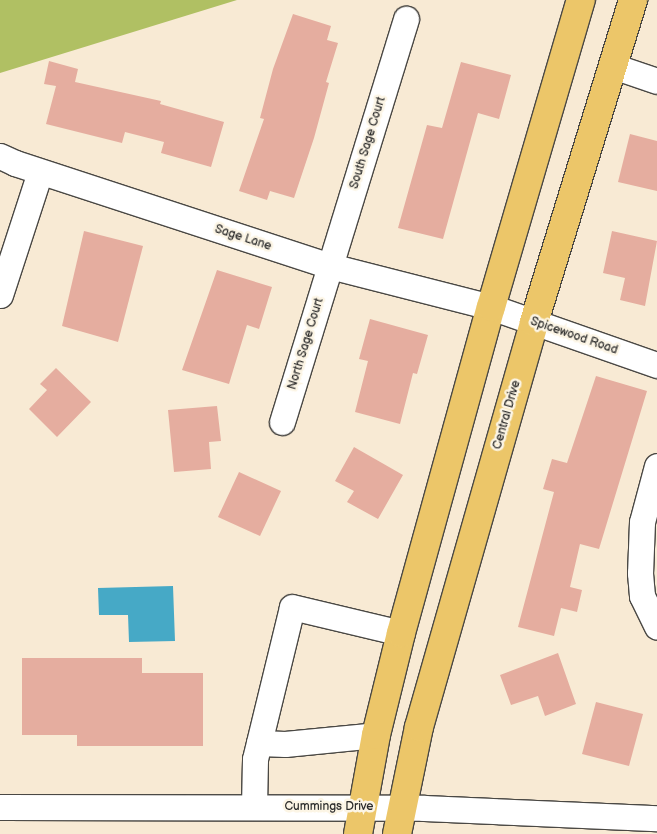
<!DOCTYPE html>
<style>
body{margin:0}
#map{position:relative;width:657px;height:834px;overflow:hidden;background:#f8ead4;font-family:"Balsamiq Sans",sans-serif}
div>[style]{position:absolute}
[style*='--x']{left:calc(var(--x)*1px);top:calc(var(--y)*1px);width:calc(var(--w)*1px);rotate:calc(var(--a)*1deg)}
.green>*{inset:0;background:#b0c063}
.water>*{inset:0;background:#46a9c6}
.building>*{inset:0;background:#e5ad9f}
.roads{filter:drop-shadow(1px 0 #4a4844) drop-shadow(-1px 0 #4a4844) drop-shadow(0 1px #4a4844) drop-shadow(0 -1px #4a4844)}
.minor>*{height:25px;margin:-12.5px;padding:0 12.5px;transform-origin:12.5px;border-radius:12.5px;background:#fff}
.major>*{height:28px;margin:-14px;padding:0 14px;transform-origin:14px;border-radius:14px;background:#ecc669}
span{translate:-50% -50%;white-space:nowrap;text-align:center;line-height:1.15;-webkit-text-stroke:5px #fcf5e5;paint-order:stroke}
.street-label{font-size:12px;color:#2b2b2b}
</style>
<div id="map">
<div class="green">
<i style="clip-path:polygon(0 0,237px 0,0 73px)"></i>
</div>
<div class="water">
<i style="clip-path:polygon(173px 586px,175px 641px,129px 642px,128px 615px,99px 615px,98px 588px)"></i>
</div>
<div class="building">
<i style="clip-path:polygon(293px 14px,331px 26px,327px 40px,338px 43px,326px 82px,329px 83px,314px 138px,294px 198px,270px 191px,267px 200px,239px 191px,264px 119px,260px 118px,273px 69px)"></i>
<i style="clip-path:polygon(49px 61px,78px 69px,75px 82px,161px 101px,160px 104px,224px 122px,211px 167px,161px 153px,164px 142px,125px 132px,122px 143px,46px 124px,56px 86px,44px 84px)"></i>
<i style="clip-path:polygon(461px 62px,511px 75px,499px 119px,478px 113px,443px 239px,398px 228px,427px 125px,442px 128px)"></i>
<i style="clip-path:polygon(630px 134px,657px 141px,657px 191px,618px 182px)"></i>
<i style="clip-path:polygon(84px 231px,143px 246px,118px 342px,62px 326px)"></i>
<i style="clip-path:polygon(612px 231px,657px 241px,645px 306px,620px 300px,625px 278px,603px 273px)"></i>
<i style="clip-path:polygon(217px 270px,272px 287px,259px 329px,247px 325px,229px 384px,182px 370px)"></i>
<i style="clip-path:polygon(370px 319px,428px 335px,417px 374px,413px 373px,400px 424px,355px 412px,368px 361px,359px 359px)"></i>
<i style="clip-path:polygon(56px 368px,91px 402px,57px 437px,29px 409px,47px 390px,40px 384px)"></i>
<i style="clip-path:polygon(596px 376px,647px 391px,599px 549px,580px 544px,570px 587px,582px 590px,577px 612px,561px 608px,554px 636px,518px 627px,554px 492px,543px 489px,552px 459px,567px 463px)"></i>
<i style="clip-path:polygon(217px 406px,221px 441px,209px 442px,211px 469px,174px 472px,168px 410px)"></i>
<i style="clip-path:polygon(354px 447px,403px 475px,378px 519px,347px 502px,354px 491px,335px 481px)"></i>
<i style="clip-path:polygon(239px 472px,281px 491px,260px 536px,218px 517px)"></i>
<i style="clip-path:polygon(558px 653px,576px 704px,545px 716px,538px 696px,511px 705px,500px 675px)"></i>
<i style="clip-path:polygon(22px 658px,142px 658px,142px 673px,203px 673px,203px 746px,77px 746px,77px 735px,22px 735px)"></i>
<i style="clip-path:polygon(596px 702px,643px 714px,629px 766px,582px 754px)"></i>
</div>
<div class="roads">
<div class="minor">
<i style="--x:613;--y:66;--w:46;--a:18.8"></i>
<i style="--x:0;--y:156;--w:17;--a:25"></i>
<i style="--x:15;--y:163;--w:331;--a:18.1"></i>
<i style="--x:330;--y:266;--w:166;--a:14.3"></i>
<i style="--x:491;--y:307;--w:176;--a:19.3"></i>
<i style="--x:0;--y:295;--w:129;--a:-72"></i>
<i style="--x:282;--y:422;--w:422;--a:-72.9"></i>
<i style="--x:657;--y:466;--w:58;--a:105"></i>
<i style="--x:642;--y:522;--w:51;--a:92.2"></i>
<i style="--x:640;--y:573;--w:23;--a:85"></i>
<i style="--x:642;--y:596;--w:34;--a:64"></i>
<i style="--x:259;--y:743;--w:26;--a:2"></i>
<i style="--x:285;--y:744;--w:91;--a:-5.6"></i>
<i style="--x:0;--y:807;--w:424;--a:0.1"></i>
<i style="--x:424;--y:808;--w:233;--a:2.5"></i>
<i style="--x:254;--y:807;--w:48;--a:-88.8"></i>
<i style="--x:255;--y:759;--w:156;--a:-76.3"></i>
<i style="--x:292;--y:607;--w:112;--a:13.4"></i>
</div>
<div class="major">
<i style="--x:358;--y:834;--w:101;--a:-79.7"></i>
<i style="--x:376;--y:735;--w:105;--a:-76.2"></i>
<i style="--x:401;--y:633;--w:338;--a:-74.6"></i>
<i style="--x:491;--y:307;--w:320;--a:-73.7"></i>
<i style="--x:397;--y:834;--w:109;--a:-78.4"></i>
<i style="--x:419;--y:727;--w:421;--a:-74.1"></i>
<i style="--x:534;--y:322;--w:337;--a:-72.9"></i>
</div>
</div>
<div class="street-label">
<span style="left:368px;top:143px;rotate:-73deg">South Sage Court</span>
<span style="left:243px;top:238px;rotate:18deg">Sage Lane</span>
<span style="left:574px;top:336px;rotate:19deg">Spicewood Road</span>
<span style="left:306px;top:344px;rotate:-73deg">North Sage Court</span>
<span style="left:507px;top:415px;rotate:-74deg">Central Drive</span>
<span style="left:329px;top:807px">Cummings Drive</span>
</div>
</div>
